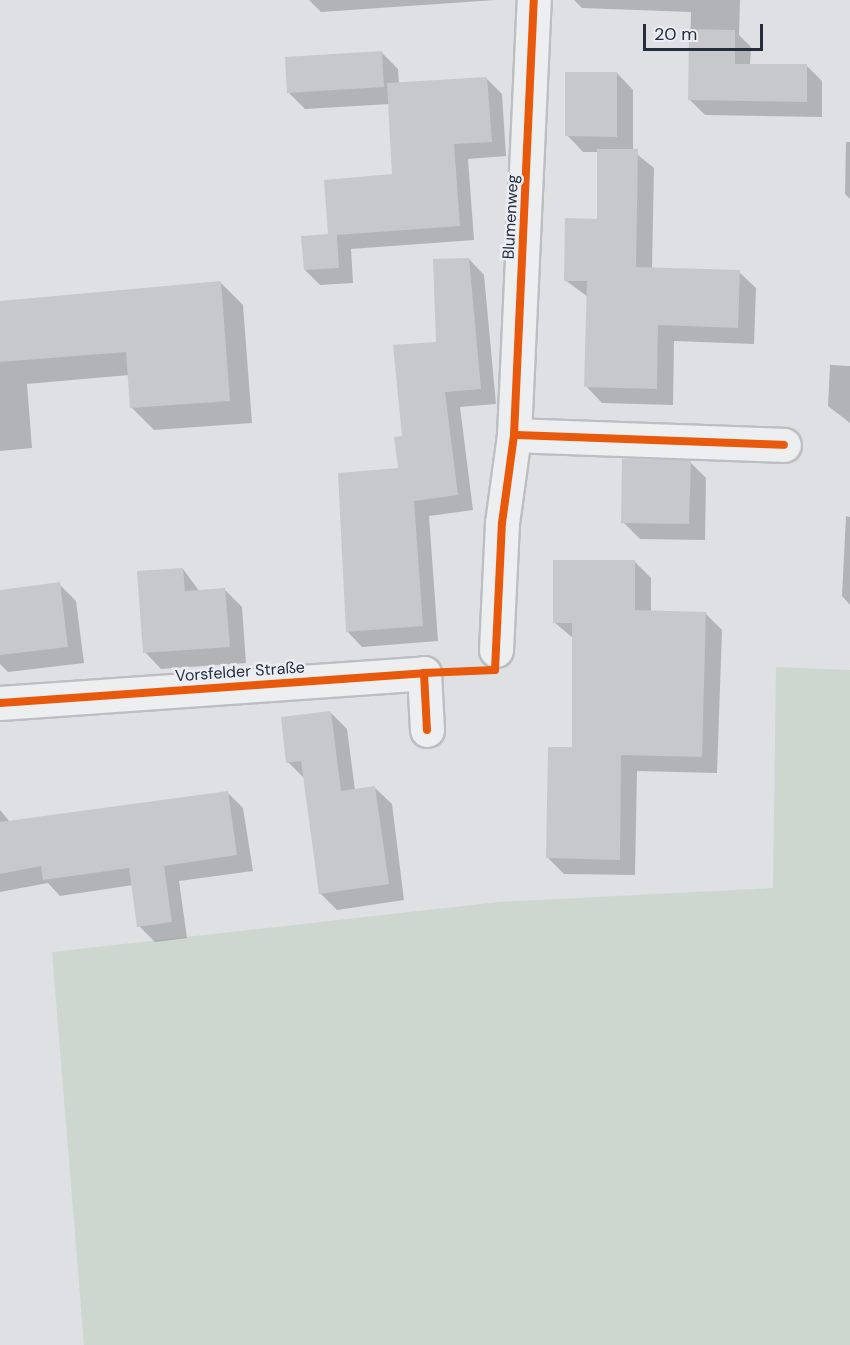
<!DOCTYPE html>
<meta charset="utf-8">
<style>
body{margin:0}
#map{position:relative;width:850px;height:1345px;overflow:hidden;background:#dee0e4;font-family:"DM Sans",sans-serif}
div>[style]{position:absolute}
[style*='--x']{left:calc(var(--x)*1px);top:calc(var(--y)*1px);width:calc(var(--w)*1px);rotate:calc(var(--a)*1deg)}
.green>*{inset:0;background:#ced7cf}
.shadow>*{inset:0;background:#0003}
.building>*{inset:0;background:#c6c8cc}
.roads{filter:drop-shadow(2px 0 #bdbec2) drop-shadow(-2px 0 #bdbec2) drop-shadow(0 2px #bdbec2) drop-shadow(0 -2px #bdbec2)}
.minor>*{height:33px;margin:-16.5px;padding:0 16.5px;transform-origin:16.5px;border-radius:16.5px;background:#edeef0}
.cycleway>*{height:8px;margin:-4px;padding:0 4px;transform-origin:4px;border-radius:4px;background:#e8590c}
span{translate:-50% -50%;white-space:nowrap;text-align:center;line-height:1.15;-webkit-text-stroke:5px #ebeef4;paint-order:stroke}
.street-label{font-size:16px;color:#262d3c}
.scale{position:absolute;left:643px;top:24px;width:120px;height:27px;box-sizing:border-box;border:3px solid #262d3c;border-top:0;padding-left:8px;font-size:18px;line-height:21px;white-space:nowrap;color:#262d3c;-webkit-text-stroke:4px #ebeef4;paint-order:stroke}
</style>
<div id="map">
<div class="green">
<i style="clip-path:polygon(776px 667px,850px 670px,850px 1345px,84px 1345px,52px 952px,499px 902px,773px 888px)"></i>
</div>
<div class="shadow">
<i style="clip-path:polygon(309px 0,496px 0,321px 12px)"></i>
<i style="clip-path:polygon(574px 0,740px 0,739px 35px,751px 47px,750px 65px,806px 65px,822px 81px,822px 117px,705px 115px,689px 99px,691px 12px,582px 8px)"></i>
<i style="clip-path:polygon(381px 52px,398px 69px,399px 84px,487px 79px,502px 94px,506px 156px,468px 159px,474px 240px,351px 249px,353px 283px,320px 285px,305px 270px,329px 236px,394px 176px,390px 104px,305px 109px,289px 93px)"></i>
<i style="clip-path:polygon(617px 73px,633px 90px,633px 151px,654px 168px,652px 269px,739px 272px,756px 288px,754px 344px,674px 341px,673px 405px,602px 403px,586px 386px,588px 297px,565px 280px,598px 220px,598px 152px,583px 152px,567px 135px)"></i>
<i style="clip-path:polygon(846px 142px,850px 142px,850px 199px,845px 194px)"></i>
<i style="clip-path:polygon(469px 259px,484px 275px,496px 404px,460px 407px,473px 510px,429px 516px,438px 641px,362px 647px,347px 631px,400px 470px,404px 438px)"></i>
<i style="clip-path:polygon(221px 283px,243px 305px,252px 423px,154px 430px,131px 407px,129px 375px,27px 384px,32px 448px,0 451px,0 302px)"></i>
<i style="clip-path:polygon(830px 365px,850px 366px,850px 423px,828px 406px)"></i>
<i style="clip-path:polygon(690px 462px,706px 478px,705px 540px,640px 539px,623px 522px)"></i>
<i style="clip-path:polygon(846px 516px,850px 517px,850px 605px,842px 596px)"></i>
<i style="clip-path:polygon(635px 562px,651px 578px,651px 612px,706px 614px,722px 630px,717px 773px,637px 771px,635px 875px,564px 874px,548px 858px,574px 748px,574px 639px,554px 622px)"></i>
<i style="clip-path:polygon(183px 569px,200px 592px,225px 590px,242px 607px,246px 663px,161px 669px,145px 652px)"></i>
<i style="clip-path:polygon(59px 584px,76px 601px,84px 663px,8px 672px,0 664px,0 591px)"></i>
<i style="clip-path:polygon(331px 713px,347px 729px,355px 790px,375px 788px,392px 804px,404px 900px,337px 910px,320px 893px,305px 779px,288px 762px)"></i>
<i style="clip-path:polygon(227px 792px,243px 808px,253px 871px,179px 881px,187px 938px,155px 942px,139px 926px,133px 885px,60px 896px,48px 883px,0 892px,0 810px,10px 822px)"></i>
</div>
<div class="building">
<i style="clip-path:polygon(689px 29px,735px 30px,735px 64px,807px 64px,807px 102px,688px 100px)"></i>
<i style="clip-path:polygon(382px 51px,384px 87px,287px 93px,285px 57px)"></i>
<i style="clip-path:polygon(565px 72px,617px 72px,617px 137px,565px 136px)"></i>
<i style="clip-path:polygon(487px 77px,492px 142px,454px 144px,460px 226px,337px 235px,339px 268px,304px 270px,301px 236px,328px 234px,324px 180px,392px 174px,387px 83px)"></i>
<i style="clip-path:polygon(597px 149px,638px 149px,636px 267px,740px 270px,738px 328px,658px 325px,657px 389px,584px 387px,587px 281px,564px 281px,565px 218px,597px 219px)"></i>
<i style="clip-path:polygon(469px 258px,481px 389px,445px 392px,458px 495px,414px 501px,423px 626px,346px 632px,338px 473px,398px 468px,394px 437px,402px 436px,393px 345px,436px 342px,433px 259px)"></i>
<i style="clip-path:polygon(221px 281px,230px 401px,130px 408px,126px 352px,0 362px,0 301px)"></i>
<i style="clip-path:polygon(622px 459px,691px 460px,689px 524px,621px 523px)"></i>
<i style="clip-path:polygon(553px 560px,635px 560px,635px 610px,706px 612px,702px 757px,621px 755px,620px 860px,546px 858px,548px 747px,572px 747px,572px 623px,553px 623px)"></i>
<i style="clip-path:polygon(183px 568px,185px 591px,225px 588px,230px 647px,143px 653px,137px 571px)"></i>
<i style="clip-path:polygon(60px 582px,68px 647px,0 655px,0 590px)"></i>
<i style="clip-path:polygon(331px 711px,341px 791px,375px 786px,389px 884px,319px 894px,301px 761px,286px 763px,281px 717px)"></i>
<i style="clip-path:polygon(228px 791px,237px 855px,164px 866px,172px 922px,137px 927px,129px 868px,43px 880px,41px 866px,0 874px,0 822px)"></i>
</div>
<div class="roads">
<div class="minor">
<i style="--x:514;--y:435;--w:270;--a:2.1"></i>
<i style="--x:496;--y:650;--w:127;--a:-87.3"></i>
<i style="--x:502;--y:523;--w:89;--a:-82.2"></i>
<i style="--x:514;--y:435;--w:435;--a:-87.4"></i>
<i style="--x:0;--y:703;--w:425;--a:-4"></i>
<i style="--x:424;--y:673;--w:57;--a:87"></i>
</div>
</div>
<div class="cycleway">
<i style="--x:514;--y:435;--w:270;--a:2.1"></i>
<i style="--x:424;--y:673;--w:71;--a:-2.4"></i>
<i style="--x:495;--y:670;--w:147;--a:-87.3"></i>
<i style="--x:502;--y:523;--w:89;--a:-82.2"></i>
<i style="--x:514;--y:435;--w:435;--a:-87.4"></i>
<i style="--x:0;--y:703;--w:425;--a:-4"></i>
<i style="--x:424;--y:673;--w:57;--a:87"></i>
</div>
<div class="street-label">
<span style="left:511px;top:217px;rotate:-87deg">Blumenweg</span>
<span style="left:240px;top:672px;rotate:-4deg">Vorsfelder Straße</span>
</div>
<div class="scale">20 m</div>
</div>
